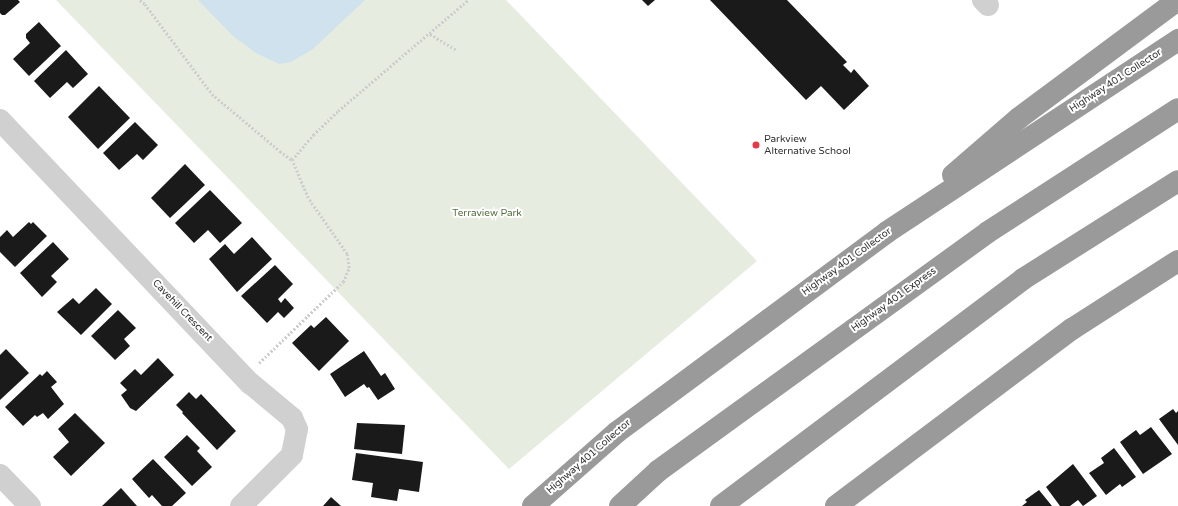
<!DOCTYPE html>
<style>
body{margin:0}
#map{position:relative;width:1178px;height:506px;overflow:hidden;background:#fff;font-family:"Varela Round",sans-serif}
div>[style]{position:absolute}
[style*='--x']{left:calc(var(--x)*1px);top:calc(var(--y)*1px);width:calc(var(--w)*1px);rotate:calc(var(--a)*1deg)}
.green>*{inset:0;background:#e6ecdf}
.water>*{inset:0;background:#cfe2ee}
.building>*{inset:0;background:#1a1a1a}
.path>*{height:2.5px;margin-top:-1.25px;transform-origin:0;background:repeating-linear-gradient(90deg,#cdcdcd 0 2px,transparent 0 4px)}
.street>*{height:22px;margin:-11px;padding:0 11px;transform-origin:11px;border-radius:11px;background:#d0d0d0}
.highway>*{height:22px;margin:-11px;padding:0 11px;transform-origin:11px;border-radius:11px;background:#9a9a9a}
.dots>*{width:11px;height:11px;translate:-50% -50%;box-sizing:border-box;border:2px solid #fff;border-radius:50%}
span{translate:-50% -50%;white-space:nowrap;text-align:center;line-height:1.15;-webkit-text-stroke:4px #fff;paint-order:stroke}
.street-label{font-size:10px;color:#333}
.poi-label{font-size:10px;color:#333}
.left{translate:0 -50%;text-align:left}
.park-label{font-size:10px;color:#56703f}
</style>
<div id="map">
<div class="green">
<i style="clip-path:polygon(56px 0,506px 0,757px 261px,509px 469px)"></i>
</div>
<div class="water">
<i style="clip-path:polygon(198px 0,365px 0,313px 49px,291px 62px,279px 64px,256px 53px,233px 36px)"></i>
</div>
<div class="building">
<i style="clip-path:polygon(0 0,18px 0,20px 2px,5px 15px,2px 15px,0 13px)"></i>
<i style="clip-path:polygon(642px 0,655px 0,648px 6px)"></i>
<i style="clip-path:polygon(710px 0,787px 0,847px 62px,843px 65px,851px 73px,854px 69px,869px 86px,844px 110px,821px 86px,806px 100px)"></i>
<i style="clip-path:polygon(39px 22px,61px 46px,29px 76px,13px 59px,30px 43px,26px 38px,26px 34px)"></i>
<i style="clip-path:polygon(66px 50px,88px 74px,73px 88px,67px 82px,50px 98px,34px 81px)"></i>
<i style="clip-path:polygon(99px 86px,130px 118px,98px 149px,68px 117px)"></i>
<i style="clip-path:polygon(135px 122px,158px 145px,143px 160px,137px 154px,119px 170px,103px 153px)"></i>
<i style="clip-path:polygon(185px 164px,205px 185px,170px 218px,151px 198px)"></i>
<i style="clip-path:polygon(210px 190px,242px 223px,220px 243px,208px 230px,194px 243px,175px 223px)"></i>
<i style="clip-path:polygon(29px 222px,31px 224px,33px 222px,47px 236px,15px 267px,0 252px,0 237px,7px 230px,13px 237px)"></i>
<i style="clip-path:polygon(252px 237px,272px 259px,237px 292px,209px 259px,225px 244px,234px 254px)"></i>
<i style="clip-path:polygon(53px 242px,69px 259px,51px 276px,57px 282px,42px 297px,20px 273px)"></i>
<i style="clip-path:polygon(275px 265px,293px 284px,278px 299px,281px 303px,285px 298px,294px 308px,284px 318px,278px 312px,267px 323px,241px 296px)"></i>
<i style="clip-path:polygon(96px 288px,112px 304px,81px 335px,57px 312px,73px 298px,79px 304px)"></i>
<i style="clip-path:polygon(118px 310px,136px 328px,124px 339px,130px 346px,115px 360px,91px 336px)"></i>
<i style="clip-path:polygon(326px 317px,349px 341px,319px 371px,292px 343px,311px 325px,314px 328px)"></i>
<i style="clip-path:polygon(6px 349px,29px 373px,0 400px,0 355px)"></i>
<i style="clip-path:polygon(364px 351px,381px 376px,385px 373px,395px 389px,378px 400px,369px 387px,367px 388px,364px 384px,345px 397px,330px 374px)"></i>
<i style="clip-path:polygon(158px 358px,174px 375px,136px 411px,130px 408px,121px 395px,127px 390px,120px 383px,135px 369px,141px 375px)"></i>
<i style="clip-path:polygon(47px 371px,57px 382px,51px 387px,64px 404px,48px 419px,43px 413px,37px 417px,35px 415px,23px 426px,5px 407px,40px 374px,42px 376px)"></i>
<i style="clip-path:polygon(189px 392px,196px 399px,201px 394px,236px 431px,217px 450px,182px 413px,183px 412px,176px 405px)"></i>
<i style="clip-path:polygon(1173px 409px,1176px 413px,1178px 411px,1178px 445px,1159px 419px)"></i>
<i style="clip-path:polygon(75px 413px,105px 443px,71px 476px,53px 457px,69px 442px,58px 429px)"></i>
<i style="clip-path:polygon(357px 423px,405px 425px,402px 454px,354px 449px)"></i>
<i style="clip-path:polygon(1151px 427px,1172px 454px,1143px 474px,1120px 442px,1136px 430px,1140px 435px)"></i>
<i style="clip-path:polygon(187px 435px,200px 448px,197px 451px,212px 467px,192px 486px,164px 457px)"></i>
<i style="clip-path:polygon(1114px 448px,1136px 477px,1122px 487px,1120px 484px,1106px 495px,1089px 473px,1104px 463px,1101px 458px)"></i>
<i style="clip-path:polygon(356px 453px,423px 462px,419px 492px,399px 489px,397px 501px,371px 497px,373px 483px,352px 480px)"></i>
<i style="clip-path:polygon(153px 459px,186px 493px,172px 506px,162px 506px,152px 495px,149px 498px,132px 479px)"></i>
<i style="clip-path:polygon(1073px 464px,1097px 496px,1083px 506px,1078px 500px,1070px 506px,1060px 506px,1046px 487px)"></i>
<i style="clip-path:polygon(121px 488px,137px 506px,102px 506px)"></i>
<i style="clip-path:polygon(1039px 490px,1052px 506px,1022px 506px,1027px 502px,1025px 500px)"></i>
<i style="clip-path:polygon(331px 497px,341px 506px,323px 506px)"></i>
</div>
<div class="path">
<i style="--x:140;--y:0;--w:6;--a:39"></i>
<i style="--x:145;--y:4;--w:112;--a:53.3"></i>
<i style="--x:212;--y:94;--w:89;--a:40"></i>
<i style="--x:280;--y:151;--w:15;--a:37"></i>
<i style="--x:430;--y:34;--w:31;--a:31"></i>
<i style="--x:259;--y:363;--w:117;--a:-44"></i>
<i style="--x:343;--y:282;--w:15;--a:-67"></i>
<i style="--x:349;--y:268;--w:14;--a:-98"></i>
<i style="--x:347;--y:254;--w:68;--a:-124.9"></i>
<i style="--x:308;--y:198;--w:41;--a:-112.8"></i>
<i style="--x:292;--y:160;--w:33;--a:-50"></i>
<i style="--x:313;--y:135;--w:35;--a:-44"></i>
<i style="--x:338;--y:111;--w:171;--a:-40.5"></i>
</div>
<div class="street">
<i style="--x:983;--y:0;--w:7;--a:45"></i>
<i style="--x:0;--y:120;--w:363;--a:46.5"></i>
<i style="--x:250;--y:383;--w:55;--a:39.8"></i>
<i style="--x:292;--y:418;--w:12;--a:66"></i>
<i style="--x:297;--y:429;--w:26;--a:101"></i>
<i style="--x:292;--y:455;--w:72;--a:135"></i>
<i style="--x:0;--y:475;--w:43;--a:45.9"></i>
</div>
<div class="highway">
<i style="--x:953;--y:175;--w:87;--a:-40.8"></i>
<i style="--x:1019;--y:118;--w:198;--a:-36.6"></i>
<i style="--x:533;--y:506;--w:112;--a:-41.4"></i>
<i style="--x:617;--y:432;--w:336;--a:-36.5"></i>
<i style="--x:887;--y:232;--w:349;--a:-33.4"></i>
<i style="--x:620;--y:506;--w:52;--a:-42.6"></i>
<i style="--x:658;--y:471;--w:407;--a:-35.9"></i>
<i style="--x:988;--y:232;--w:226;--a:-32.9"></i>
<i style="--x:721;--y:506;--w:378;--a:-36.9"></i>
<i style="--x:1023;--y:279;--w:183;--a:-32.3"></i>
<i style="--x:836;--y:506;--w:295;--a:-36.9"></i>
<i style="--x:1072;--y:329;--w:126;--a:-32.7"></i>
</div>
<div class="dots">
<i style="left:756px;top:145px;background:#e63946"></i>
</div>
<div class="street-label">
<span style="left:1116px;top:81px;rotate:-33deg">Highway 401 Collector</span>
<span style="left:847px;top:262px;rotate:-36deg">Highway 401 Collector</span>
<span style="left:894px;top:300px;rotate:-36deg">Highway 401 Express</span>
<span style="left:182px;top:311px;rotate:46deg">Cavehill Crescent</span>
<span style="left:589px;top:457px;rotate:-41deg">Highway 401 Collector</span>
</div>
<div class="poi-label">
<span class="left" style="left:764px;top:145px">Parkview<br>Alternative School</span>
</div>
<div class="park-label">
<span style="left:487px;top:214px">Terraview Park</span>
</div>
</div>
